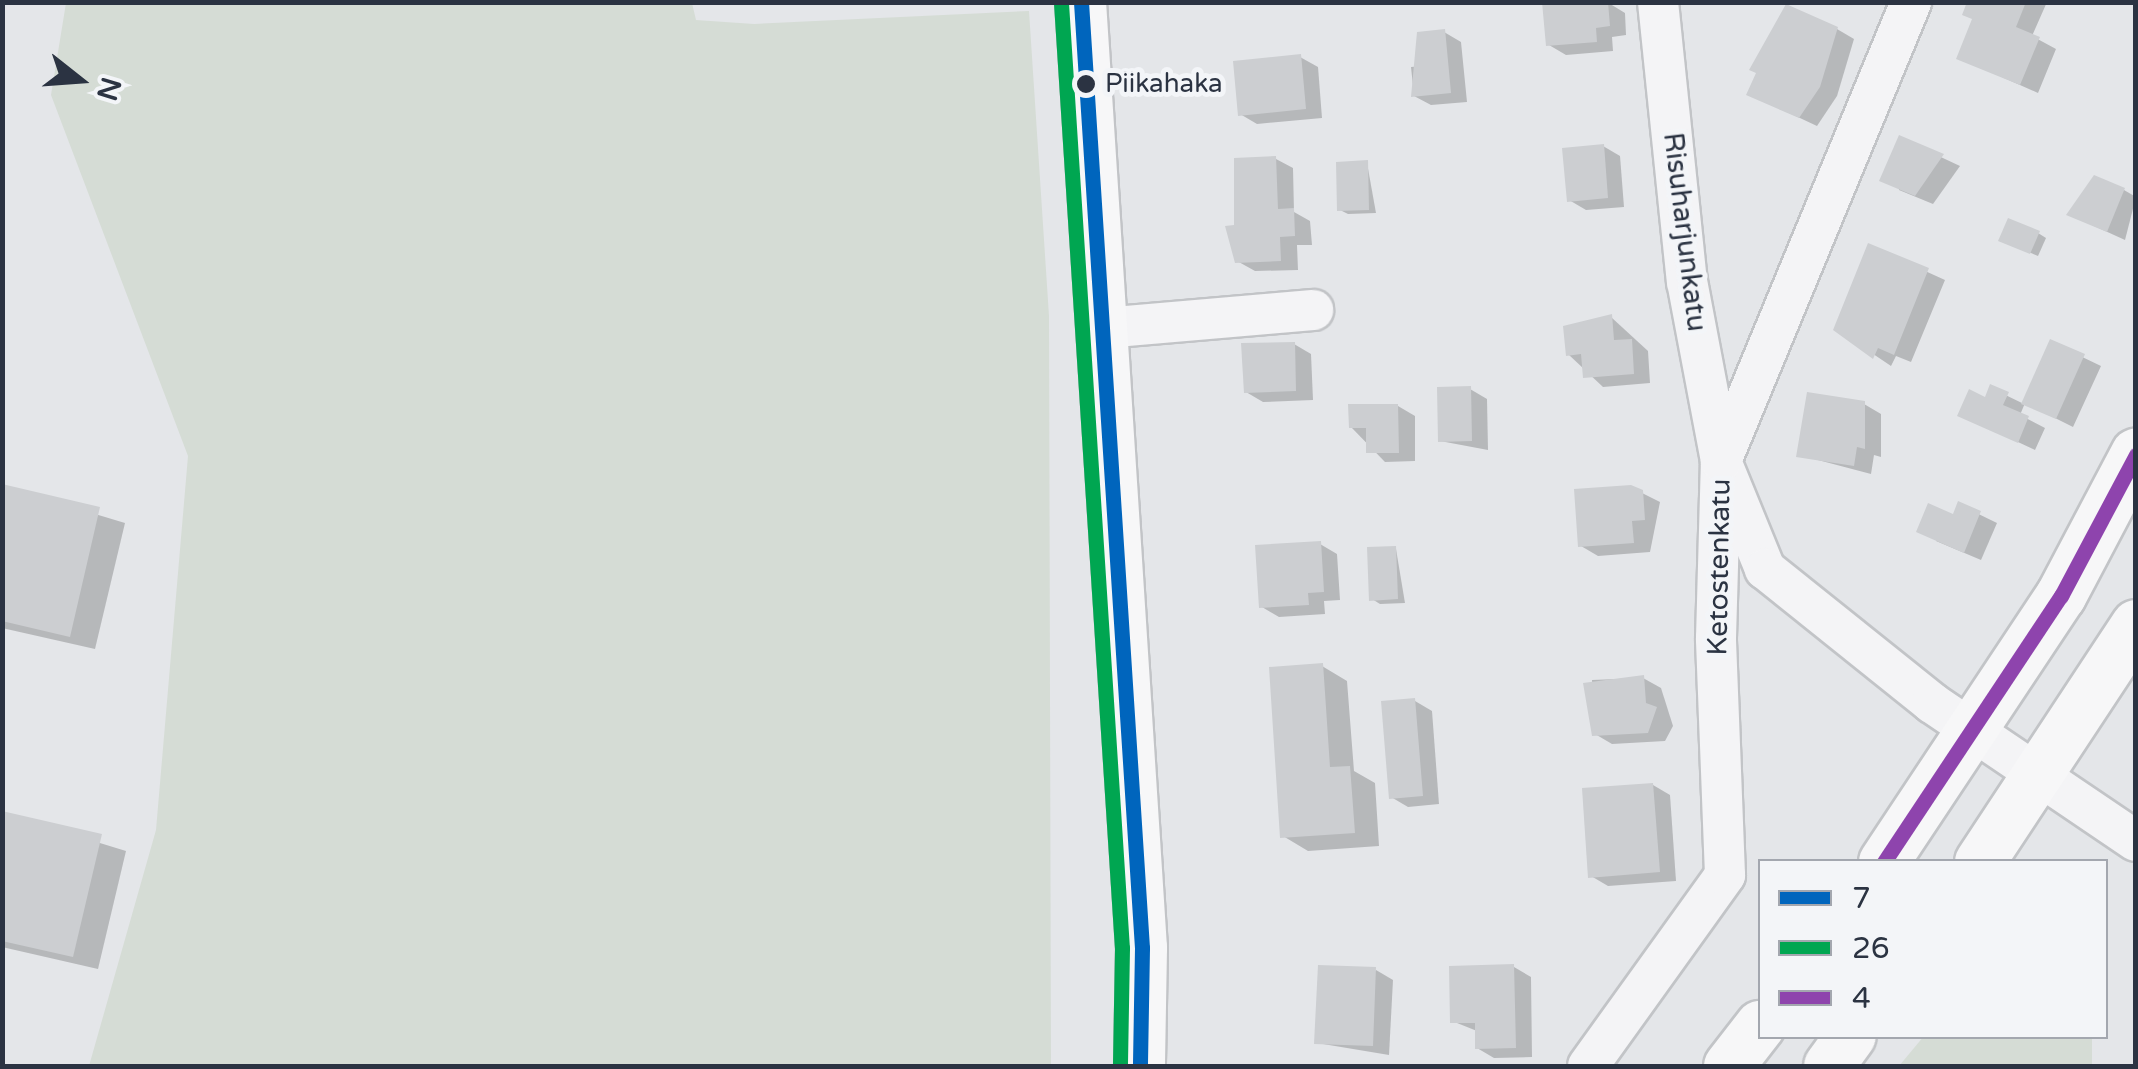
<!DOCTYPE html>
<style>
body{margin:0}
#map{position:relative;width:2138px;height:1069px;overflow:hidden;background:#e4e6e9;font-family:"Varela Round",sans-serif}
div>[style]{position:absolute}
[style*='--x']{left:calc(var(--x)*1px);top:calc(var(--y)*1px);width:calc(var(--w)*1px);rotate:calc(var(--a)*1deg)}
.green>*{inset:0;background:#d5dcd5}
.shadow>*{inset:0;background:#0003}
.building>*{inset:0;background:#ccced1}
.roads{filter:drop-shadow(2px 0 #c2c4c7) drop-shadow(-2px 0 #c2c4c7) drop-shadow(0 2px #c2c4c7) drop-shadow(0 -2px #c2c4c7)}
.minor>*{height:40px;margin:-20px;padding:0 20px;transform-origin:20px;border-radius:20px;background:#f4f4f6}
.major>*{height:50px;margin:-25px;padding:0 25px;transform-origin:25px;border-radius:25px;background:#f7f7f8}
.bus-1>*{height:15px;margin:-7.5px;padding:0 7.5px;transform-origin:7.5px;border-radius:7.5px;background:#0065bd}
.bus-2>*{height:15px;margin:-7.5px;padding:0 7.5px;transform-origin:7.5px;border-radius:7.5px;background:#00a651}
.bus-3>*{height:15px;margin:-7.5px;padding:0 7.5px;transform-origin:7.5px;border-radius:7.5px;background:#8e44ad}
.dots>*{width:28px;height:28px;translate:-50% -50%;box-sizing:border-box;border:5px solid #f3f5f8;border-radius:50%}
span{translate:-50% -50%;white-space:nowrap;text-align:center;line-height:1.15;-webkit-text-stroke:10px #f3f5f8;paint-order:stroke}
.bus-label{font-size:26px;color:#2b3342}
.left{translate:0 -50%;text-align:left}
.street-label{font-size:28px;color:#2b3342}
.frame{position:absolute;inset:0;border:5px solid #2b3342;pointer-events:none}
.legend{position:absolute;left:1758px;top:859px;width:350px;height:180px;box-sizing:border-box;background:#f3f5f8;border:2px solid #a3a7af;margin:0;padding:12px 18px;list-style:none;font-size:30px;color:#2b3342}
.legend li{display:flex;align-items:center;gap:20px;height:50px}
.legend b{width:50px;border:2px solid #a3a7af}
.north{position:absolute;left:30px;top:30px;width:100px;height:100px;-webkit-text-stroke:8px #f3f5f8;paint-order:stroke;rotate:107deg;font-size:28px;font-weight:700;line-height:40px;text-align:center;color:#2b3342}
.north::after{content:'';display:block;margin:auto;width:35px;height:45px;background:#2b3342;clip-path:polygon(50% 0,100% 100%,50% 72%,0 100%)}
</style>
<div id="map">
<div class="green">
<i style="clip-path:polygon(692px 3px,696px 20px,754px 24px,1029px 11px,1049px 316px,1051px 1066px,89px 1066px,156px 830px,188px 456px,51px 95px,66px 3px)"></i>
<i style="clip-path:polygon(1924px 1036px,2092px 1037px,2092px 1066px,1899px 1066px)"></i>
</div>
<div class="shadow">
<i style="clip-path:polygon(1607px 2px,1625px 13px,1626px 35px,1612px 37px,1613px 51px,1566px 55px,1549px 45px)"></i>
<i style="clip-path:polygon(1970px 2px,2047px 2px,2032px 36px,2056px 49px,2038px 93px,1959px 58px,1974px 20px)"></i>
<i style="clip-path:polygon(1837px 29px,1854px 39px,1837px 96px,1817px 126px,1749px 94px)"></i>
<i style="clip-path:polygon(1444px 32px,1461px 42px,1467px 102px,1431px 105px,1414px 96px,1411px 67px,1423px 66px)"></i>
<i style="clip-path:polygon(1300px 57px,1318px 67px,1322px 118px,1257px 124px,1240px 114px)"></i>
<i style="clip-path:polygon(1900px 138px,1960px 166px,1933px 204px,1899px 190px)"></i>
<i style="clip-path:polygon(1603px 146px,1620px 156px,1624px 207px,1586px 210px,1569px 200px)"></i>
<i style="clip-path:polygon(1276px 159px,1293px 168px,1294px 212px,1310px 221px,1312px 245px,1297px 245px,1298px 270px,1255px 271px,1237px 261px,1236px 228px)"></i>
<i style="clip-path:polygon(1367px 163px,1376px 213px,1348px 214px,1340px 210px)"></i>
<i style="clip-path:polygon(2124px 190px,2136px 197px,2125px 240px,2070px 215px)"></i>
<i style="clip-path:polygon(2038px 233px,2046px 238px,2038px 256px,2009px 244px)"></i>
<i style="clip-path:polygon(1870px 246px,1945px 280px,1911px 362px,1896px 356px,1891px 366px,1836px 329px)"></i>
<i style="clip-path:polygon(1611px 317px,1648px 351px,1650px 383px,1603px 387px,1568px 354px)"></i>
<i style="clip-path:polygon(2051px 342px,2101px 366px,2073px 427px,2025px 403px,2020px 415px,2045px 428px,2035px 450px,1960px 415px,1970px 393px,1986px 400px,1991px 388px,2024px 404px)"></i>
<i style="clip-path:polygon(1294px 344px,1311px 354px,1313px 400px,1263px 402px,1246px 392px)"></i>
<i style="clip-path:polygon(1470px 389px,1487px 399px,1488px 450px,1440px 441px)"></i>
<i style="clip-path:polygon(1864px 404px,1881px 414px,1881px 457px,1874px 455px,1871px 474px,1799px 455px)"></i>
<i style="clip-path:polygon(1398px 406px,1415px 416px,1415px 461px,1385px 462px,1351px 427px)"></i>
<i style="clip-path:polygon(2px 486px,125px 523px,95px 649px,2px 628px)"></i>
<i style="clip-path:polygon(1642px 493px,1660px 502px,1650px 552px,1598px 556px,1581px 546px)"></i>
<i style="clip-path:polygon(1960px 505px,1997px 523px,1981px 560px,1936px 541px)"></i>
<i style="clip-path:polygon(1320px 544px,1337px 554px,1340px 600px,1324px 601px,1325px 614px,1279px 617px,1262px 607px)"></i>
<i style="clip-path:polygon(1396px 549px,1405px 603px,1380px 604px,1372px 599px)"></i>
<i style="clip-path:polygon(1322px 666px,1347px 681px,1354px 771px,1375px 783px,1379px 846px,1308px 851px,1283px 836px)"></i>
<i style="clip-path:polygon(1643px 678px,1661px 688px,1673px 726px,1665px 741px,1612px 744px,1595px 734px,1592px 680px)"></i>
<i style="clip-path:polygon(1415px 701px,1432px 711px,1439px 804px,1408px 807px,1391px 797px)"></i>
<i style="clip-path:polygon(1653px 785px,1670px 795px,1676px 881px,1608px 886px,1591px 876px)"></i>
<i style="clip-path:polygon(2px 813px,126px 851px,98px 969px,2px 947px)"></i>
<i style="clip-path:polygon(1514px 967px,1531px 977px,1532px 1057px,1494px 1058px,1477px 1048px,1477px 1031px,1452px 1021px)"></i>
<i style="clip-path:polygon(1376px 970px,1393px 980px,1389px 1055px,1317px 1043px)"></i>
</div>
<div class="building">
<i style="clip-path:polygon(1542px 2px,1608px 2px,1610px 26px,1596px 28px,1597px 42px,1546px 46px)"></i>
<i style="clip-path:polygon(1967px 2px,2026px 2px,2016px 27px,2040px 37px,2020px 85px,1956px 59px,1972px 19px,1962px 15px)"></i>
<i style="clip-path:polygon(1786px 4px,1838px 27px,1820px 87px,1799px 118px,1746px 95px,1756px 73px,1749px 70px)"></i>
<i style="clip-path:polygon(1445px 29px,1451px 93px,1411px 97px,1417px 32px)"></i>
<i style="clip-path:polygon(1301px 54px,1306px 109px,1238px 116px,1233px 61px)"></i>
<i style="clip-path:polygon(1899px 135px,1944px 154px,1915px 196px,1879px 181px)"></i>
<i style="clip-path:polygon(1604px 144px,1608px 198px,1567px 202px,1562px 148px)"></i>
<i style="clip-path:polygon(1276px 156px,1278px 209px,1294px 208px,1295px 236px,1280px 237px,1281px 261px,1235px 263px,1225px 226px,1234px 225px,1234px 158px)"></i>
<i style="clip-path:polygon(1368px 160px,1369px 210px,1337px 211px,1336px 162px)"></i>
<i style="clip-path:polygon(2094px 175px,2125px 188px,2107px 232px,2066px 215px)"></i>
<i style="clip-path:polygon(2008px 218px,2040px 231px,2030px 254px,1998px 241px)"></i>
<i style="clip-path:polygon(1868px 243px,1929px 268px,1894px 355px,1878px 348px,1873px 359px,1833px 330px)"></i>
<i style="clip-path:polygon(1612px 314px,1614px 340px,1632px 339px,1634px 374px,1583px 378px,1581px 354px,1566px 356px,1563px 326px)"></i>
<i style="clip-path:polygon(2050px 339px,2085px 354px,2056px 419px,2021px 404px)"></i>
<i style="clip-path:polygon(1295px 342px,1296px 391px,1244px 393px,1241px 343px)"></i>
<i style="clip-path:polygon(1990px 384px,2009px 392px,2003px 405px,2029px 416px,2018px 443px,1957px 416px,1969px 389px,1985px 397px)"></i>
<i style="clip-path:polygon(1471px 386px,1472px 441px,1438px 442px,1437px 387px)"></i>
<i style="clip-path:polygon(1807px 392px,1865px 401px,1865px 449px,1857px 447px,1854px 466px,1796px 457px)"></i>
<i style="clip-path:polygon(1348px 404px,1398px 404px,1399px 453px,1366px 453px,1366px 428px,1349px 428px)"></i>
<i style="clip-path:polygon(2px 484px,100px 507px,70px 637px,2px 621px)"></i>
<i style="clip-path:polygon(1631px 485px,1643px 490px,1645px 520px,1632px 521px,1634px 543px,1578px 547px,1574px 489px)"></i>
<i style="clip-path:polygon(1958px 501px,1981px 511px,1964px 553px,1916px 532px,1928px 503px,1953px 514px)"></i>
<i style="clip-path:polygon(1321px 541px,1324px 592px,1308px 593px,1309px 605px,1259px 608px,1255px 545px)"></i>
<i style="clip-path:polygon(1396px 546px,1398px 599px,1369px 601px,1367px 547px)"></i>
<i style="clip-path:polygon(1323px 663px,1330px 767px,1350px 766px,1355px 833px,1280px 838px,1269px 667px)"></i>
<i style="clip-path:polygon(1644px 675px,1646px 703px,1657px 707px,1648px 733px,1592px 736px,1583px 683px)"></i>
<i style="clip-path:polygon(1415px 698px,1423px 796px,1389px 799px,1381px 701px)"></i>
<i style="clip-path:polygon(1653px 783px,1660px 872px,1588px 878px,1582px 788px)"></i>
<i style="clip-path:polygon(2px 811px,102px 834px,73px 957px,2px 941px)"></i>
<i style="clip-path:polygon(1514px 964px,1516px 1048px,1475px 1049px,1475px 1023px,1450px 1023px,1449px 966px)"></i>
<i style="clip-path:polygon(1318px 965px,1376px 967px,1373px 1046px,1314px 1044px)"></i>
</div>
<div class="roads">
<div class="minor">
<i style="--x:1658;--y:2;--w:281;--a:84.1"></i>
<i style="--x:1687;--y:281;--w:183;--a:79.3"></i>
<i style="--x:1721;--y:461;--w:117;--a:67.8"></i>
<i style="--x:1765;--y:569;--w:214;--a:38.7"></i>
<i style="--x:1932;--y:703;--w:246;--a:34.1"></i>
<i style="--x:1103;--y:328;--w:211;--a:-4.9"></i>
<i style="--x:1588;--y:1066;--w:235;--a:-54.3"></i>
<i style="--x:1725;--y:875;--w:237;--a:-92.2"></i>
<i style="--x:1716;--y:638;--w:177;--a:-88.4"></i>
<i style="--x:1721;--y:461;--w:497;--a:-67.5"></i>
</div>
<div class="major">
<i style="--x:1081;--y:2;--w:948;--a:86.31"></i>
<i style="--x:1142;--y:948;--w:118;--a:91"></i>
<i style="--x:1884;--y:862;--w:320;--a:-56.4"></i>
<i style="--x:2061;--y:596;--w:161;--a:-62.2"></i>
<i style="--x:1980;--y:862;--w:284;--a:-56.6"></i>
<i style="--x:1729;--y:1066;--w:51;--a:-52.2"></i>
<i style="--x:1829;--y:1066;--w:37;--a:-54"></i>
</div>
</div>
<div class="bus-1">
<i style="--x:1081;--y:2;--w:948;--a:86.31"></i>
<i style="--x:1142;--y:948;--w:118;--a:91"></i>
</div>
<div class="bus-2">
<i style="--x:1061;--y:3;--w:947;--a:86.31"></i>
<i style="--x:1122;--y:948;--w:118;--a:91"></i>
</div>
<div class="bus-3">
<i style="--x:1884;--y:862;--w:320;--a:-56.4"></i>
<i style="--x:2061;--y:596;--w:160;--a:-62"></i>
</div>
<div class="dots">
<i style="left:1086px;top:84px;background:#2b3342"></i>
</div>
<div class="bus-label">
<span class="left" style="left:1105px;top:84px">Piikahaka</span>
</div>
<div class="street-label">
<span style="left:1685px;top:232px;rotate:83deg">Risuharjunkatu</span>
<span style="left:1719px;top:567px;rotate:-89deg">Ketostenkatu</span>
</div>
<div class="frame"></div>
<ul class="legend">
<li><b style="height:12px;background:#0065bd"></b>7</li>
<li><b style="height:12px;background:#00a651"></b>26</li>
<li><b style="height:12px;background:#8e44ad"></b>4</li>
</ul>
<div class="north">N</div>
</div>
